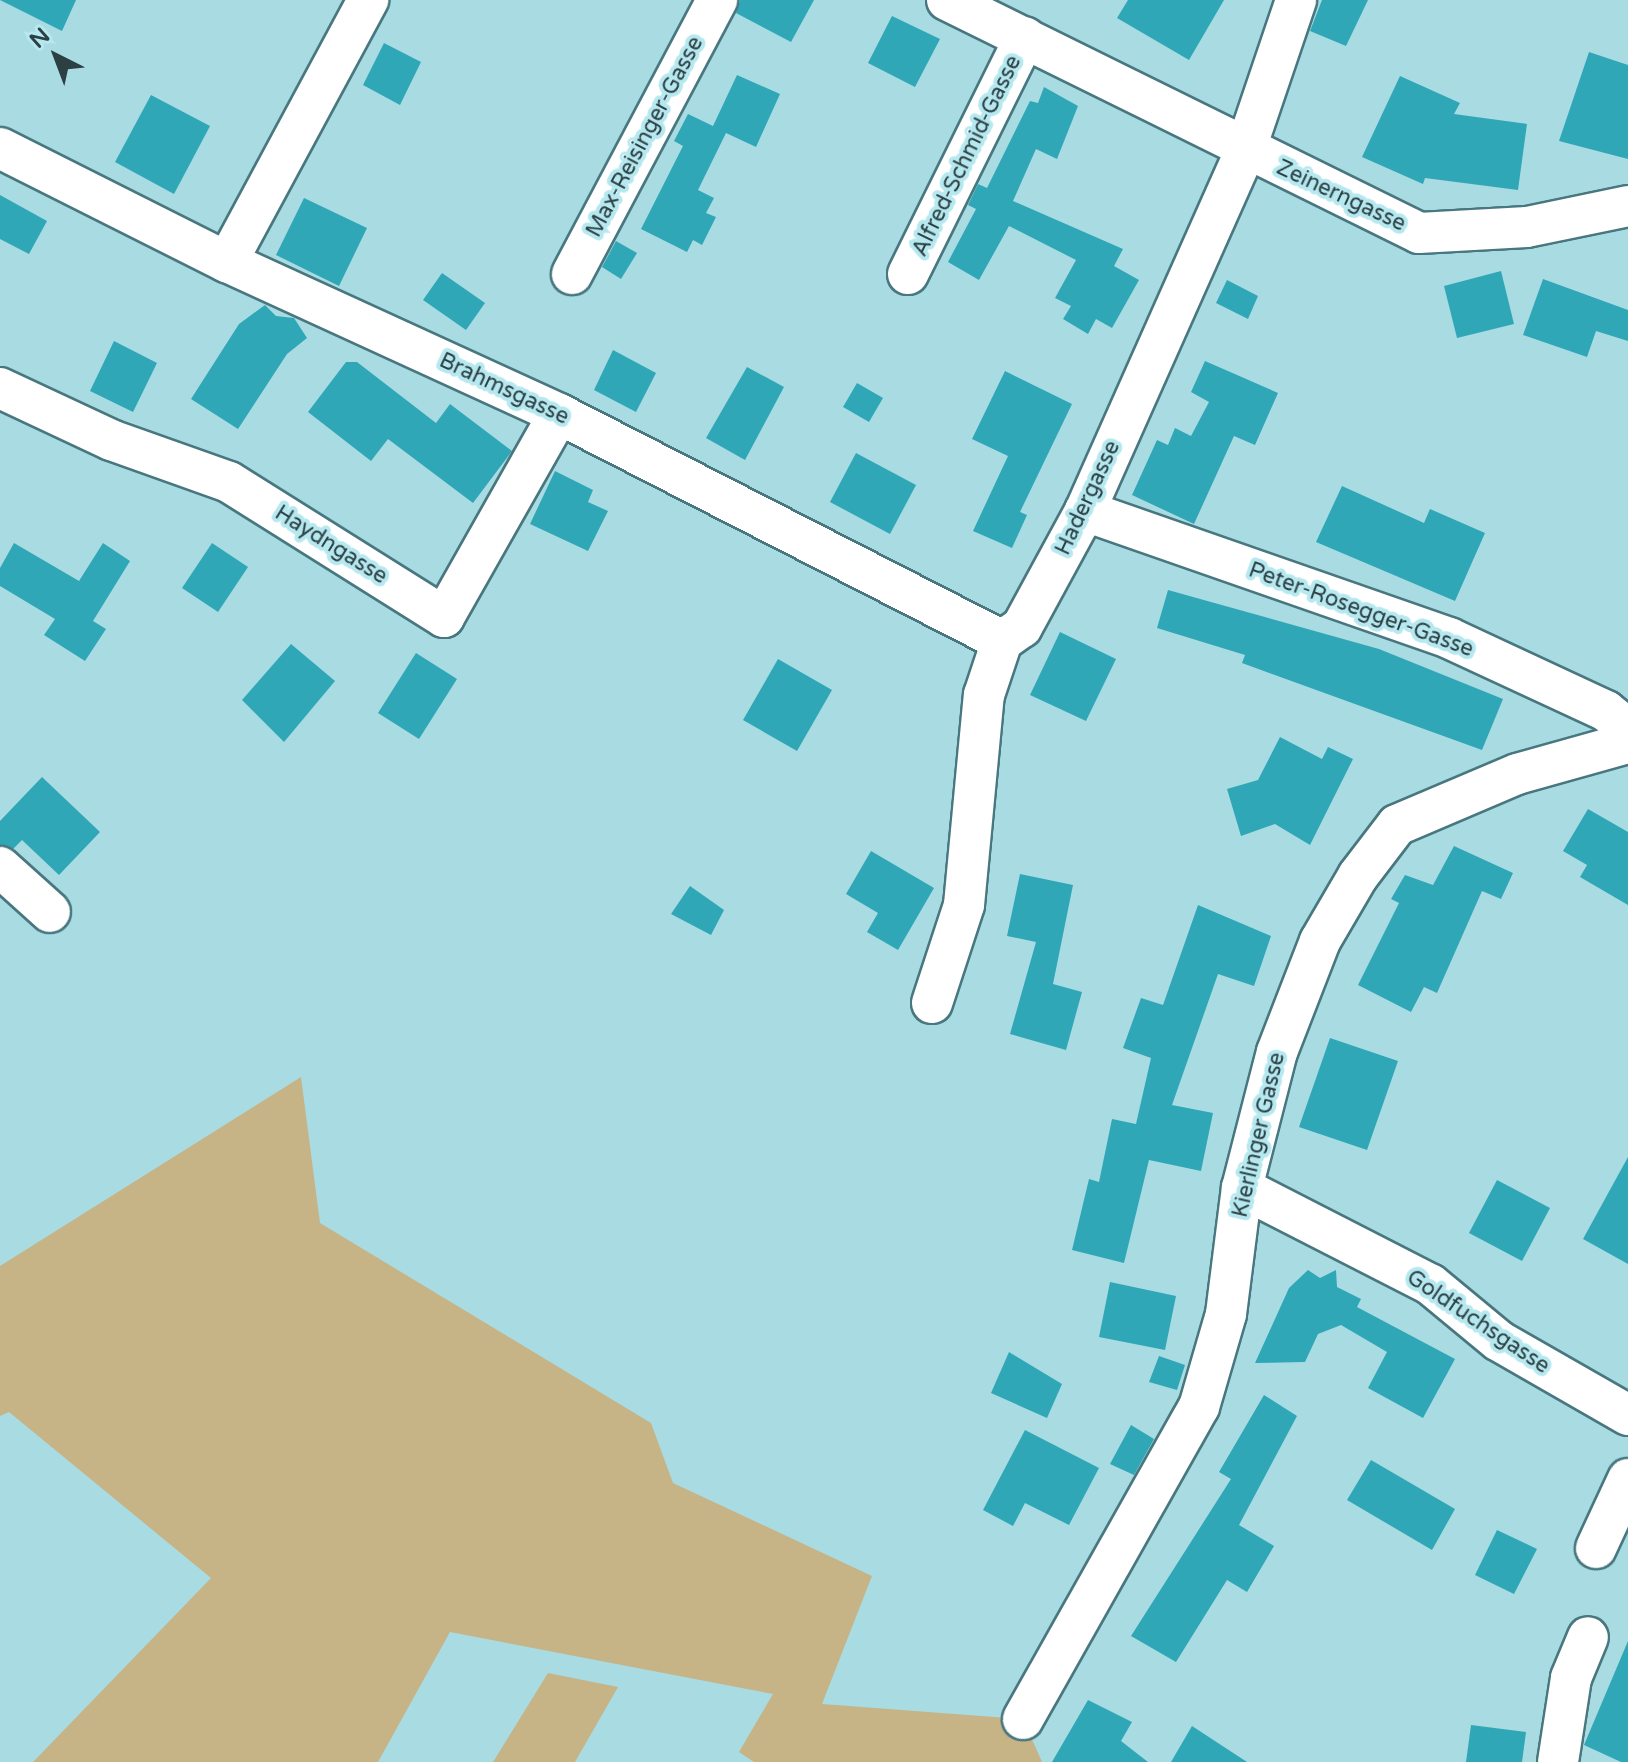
<!DOCTYPE html>
<style>
body{margin:0}
#map{position:relative;width:1628px;height:1762px;overflow:hidden;background:#a9dbe3;font-family:"Varela Round",sans-serif}
div>[style]{position:absolute}
[style*='--x']{left:calc(var(--x)*1px);top:calc(var(--y)*1px);width:calc(var(--w)*1px);rotate:calc(var(--a)*1deg)}
.green>*{inset:0;background:#c6b487}
.building>*{inset:0;background:#30a7b7}
.roads{filter:drop-shadow(2px 0 #48777f) drop-shadow(-2px 0 #48777f) drop-shadow(0 2px #48777f) drop-shadow(0 -2px #48777f)}
.minor>*{height:40px;margin:-20px;padding:0 20px;transform-origin:20px;border-radius:20px;background:#fff}
span{translate:-50% -50%;white-space:nowrap;text-align:center;line-height:1.15;-webkit-text-stroke:8px #b6e8f0;paint-order:stroke}
.street-label{font-size:22px;color:#2c4044}
.north{position:absolute;left:16px;top:16px;width:80px;height:80px;-webkit-text-stroke:6px #b6e8f0;paint-order:stroke;rotate:318deg;font-size:22px;font-weight:700;line-height:32px;text-align:center;color:#2c4044}
.north::after{content:'';display:block;margin:auto;width:28px;height:36px;background:#2c4044;clip-path:polygon(50% 0,100% 100%,50% 72%,0 100%)}
</style>
<div id="map">
<div class="green">
<i style="clip-path:polygon(301px 1077px,320px 1223px,651px 1423px,673px 1483px,872px 1576px,822px 1704px,1023px 1719px,1042px 1762px,754px 1762px,739px 1752px,773px 1694px,450px 1632px,378px 1762px,33px 1762px,211px 1578px,9px 1412px,0 1416px,0 1266px)"></i>
<i style="clip-path:polygon(548px 1673px,618px 1687px,575px 1762px,493px 1762px)"></i>
</div>
<div class="building">
<i style="clip-path:polygon(0 0,76px 0,62px 31px)"></i>
<i style="clip-path:polygon(740px 0,814px 0,791px 42px,736px 13px)"></i>
<i style="clip-path:polygon(1128px 0,1224px 0,1189px 60px,1117px 18px)"></i>
<i style="clip-path:polygon(1322px 0,1368px 0,1346px 46px,1310px 31px)"></i>
<i style="clip-path:polygon(892px 16px,940px 39px,915px 87px,868px 63px)"></i>
<i style="clip-path:polygon(384px 43px,421px 62px,400px 105px,363px 85px)"></i>
<i style="clip-path:polygon(1589px 52px,1628px 65px,1628px 159px,1559px 141px)"></i>
<i style="clip-path:polygon(737px 75px,780px 94px,756px 147px,726px 133px,698px 190px,714px 198px,706px 213px,716px 217px,702px 245px,693px 240px,687px 252px,641px 229px,683px 146px,674px 141px,688px 114px,713px 126px)"></i>
<i style="clip-path:polygon(1400px 76px,1460px 103px,1454px 114px,1527px 124px,1518px 190px,1425px 178px,1423px 184px,1362px 157px)"></i>
<i style="clip-path:polygon(1044px 87px,1078px 106px,1057px 159px,1036px 149px,1013px 201px,1123px 249px,1114px 266px,1139px 280px,1112px 328px,1096px 319px,1088px 334px,1063px 319px,1071px 306px,1055px 298px,1076px 260px,1009px 226px,979px 280px,948px 262px,976px 209px,968px 205px,978px 184px,987px 188px,1030px 101px,1038px 103px)"></i>
<i style="clip-path:polygon(151px 95px,210px 126px,174px 194px,115px 162px)"></i>
<i style="clip-path:polygon(0 195px,47px 221px,29px 254px,0 239px)"></i>
<i style="clip-path:polygon(304px 198px,367px 228px,339px 286px,276px 255px)"></i>
<i style="clip-path:polygon(616px 241px,637px 253px,621px 279px,602px 267px)"></i>
<i style="clip-path:polygon(1501px 271px,1514px 324px,1457px 338px,1444px 286px)"></i>
<i style="clip-path:polygon(442px 273px,485px 303px,466px 330px,423px 300px)"></i>
<i style="clip-path:polygon(1543px 279px,1628px 310px,1628px 341px,1596px 331px,1587px 357px,1523px 335px)"></i>
<i style="clip-path:polygon(1227px 280px,1258px 296px,1248px 319px,1216px 303px)"></i>
<i style="clip-path:polygon(265px 305px,276px 316px,294px 318px,307px 338px,287px 354px,238px 429px,191px 399px,239px 324px)"></i>
<i style="clip-path:polygon(114px 341px,157px 363px,133px 412px,90px 391px)"></i>
<i style="clip-path:polygon(613px 350px,656px 373px,636px 412px,594px 390px)"></i>
<i style="clip-path:polygon(1205px 361px,1278px 393px,1255px 445px,1234px 436px,1194px 524px,1132px 495px,1157px 440px,1168px 445px,1175px 428px,1191px 436px,1209px 402px,1191px 392px)"></i>
<i style="clip-path:polygon(346px 362px,357px 362px,436px 423px,450px 404px,512px 451px,473px 503px,388px 439px,371px 461px,308px 412px)"></i>
<i style="clip-path:polygon(747px 367px,784px 387px,745px 460px,706px 438px)"></i>
<i style="clip-path:polygon(1005px 371px,1072px 404px,1020px 512px,1027px 515px,1012px 548px,973px 531px,1008px 456px,972px 439px)"></i>
<i style="clip-path:polygon(857px 383px,883px 398px,869px 422px,843px 407px)"></i>
<i style="clip-path:polygon(856px 453px,916px 485px,890px 534px,830px 502px)"></i>
<i style="clip-path:polygon(555px 471px,593px 490px,588px 502px,608px 511px,588px 551px,530px 524px)"></i>
<i style="clip-path:polygon(1342px 486px,1424px 523px,1430px 509px,1485px 533px,1455px 601px,1316px 542px)"></i>
<i style="clip-path:polygon(14px 543px,79px 581px,103px 543px,130px 561px,93px 621px,106px 629px,85px 661px,44px 635px,55px 619px,0 586px,0 568px)"></i>
<i style="clip-path:polygon(212px 543px,248px 567px,218px 612px,182px 588px)"></i>
<i style="clip-path:polygon(1168px 590px,1379px 649px,1503px 699px,1482px 750px,1242px 663px,1245px 655px,1157px 628px)"></i>
<i style="clip-path:polygon(1060px 632px,1116px 659px,1086px 721px,1030px 695px)"></i>
<i style="clip-path:polygon(291px 644px,335px 681px,284px 742px,242px 700px)"></i>
<i style="clip-path:polygon(416px 653px,457px 679px,419px 739px,378px 713px)"></i>
<i style="clip-path:polygon(778px 659px,832px 690px,797px 751px,743px 720px)"></i>
<i style="clip-path:polygon(1280px 737px,1322px 759px,1328px 747px,1353px 759px,1310px 845px,1275px 824px,1241px 836px,1227px 789px,1258px 780px)"></i>
<i style="clip-path:polygon(42px 777px,100px 832px,59px 875px,22px 840px,13px 849px,0 845px,0 821px)"></i>
<i style="clip-path:polygon(1588px 809px,1628px 832px,1628px 905px,1580px 877px,1587px 865px,1563px 851px)"></i>
<i style="clip-path:polygon(1454px 846px,1513px 873px,1501px 899px,1482px 891px,1437px 993px,1424px 987px,1411px 1012px,1358px 985px,1399px 903px,1391px 899px,1405px 875px,1433px 885px)"></i>
<i style="clip-path:polygon(871px 851px,934px 888px,898px 950px,867px 932px,878px 913px,846px 894px)"></i>
<i style="clip-path:polygon(1020px 874px,1073px 885px,1053px 984px,1082px 992px,1066px 1050px,1010px 1034px,1036px 942px,1007px 936px)"></i>
<i style="clip-path:polygon(690px 886px,724px 910px,711px 935px,671px 914px)"></i>
<i style="clip-path:polygon(1198px 905px,1271px 936px,1254px 986px,1218px 974px,1172px 1105px,1213px 1113px,1201px 1171px,1149px 1160px,1124px 1263px,1072px 1250px,1089px 1179px,1099px 1182px,1112px 1119px,1136px 1124px,1151px 1058px,1123px 1048px,1141px 998px,1163px 1005px)"></i>
<i style="clip-path:polygon(1330px 1038px,1398px 1061px,1367px 1150px,1299px 1127px)"></i>
<i style="clip-path:polygon(1628px 1157px,1628px 1264px,1583px 1239px)"></i>
<i style="clip-path:polygon(1497px 1180px,1550px 1208px,1522px 1261px,1469px 1233px)"></i>
<i style="clip-path:polygon(1308px 1270px,1320px 1278px,1336px 1270px,1337px 1287px,1361px 1299px,1357px 1307px,1455px 1359px,1423px 1418px,1368px 1388px,1387px 1352px,1341px 1325px,1318px 1334px,1305px 1362px,1255px 1363px,1289px 1288px)"></i>
<i style="clip-path:polygon(1110px 1282px,1176px 1296px,1165px 1350px,1099px 1337px)"></i>
<i style="clip-path:polygon(1009px 1352px,1062px 1384px,1047px 1418px,991px 1393px)"></i>
<i style="clip-path:polygon(1159px 1356px,1185px 1365px,1177px 1390px,1149px 1382px)"></i>
<i style="clip-path:polygon(1264px 1395px,1297px 1416px,1239px 1525px,1274px 1546px,1247px 1592px,1227px 1580px,1176px 1662px,1131px 1636px,1231px 1479px,1219px 1472px)"></i>
<i style="clip-path:polygon(1131px 1425px,1154px 1439px,1134px 1475px,1110px 1464px)"></i>
<i style="clip-path:polygon(1025px 1430px,1099px 1468px,1069px 1525px,1025px 1503px,1013px 1526px,983px 1510px)"></i>
<i style="clip-path:polygon(1371px 1460px,1455px 1509px,1432px 1550px,1347px 1500px)"></i>
<i style="clip-path:polygon(1497px 1530px,1537px 1549px,1514px 1594px,1475px 1575px)"></i>
<i style="clip-path:polygon(1628px 1641px,1628px 1762px,1621px 1762px,1584px 1745px)"></i>
<i style="clip-path:polygon(1088px 1700px,1132px 1722px,1121px 1741px,1148px 1762px,1052px 1762px)"></i>
<i style="clip-path:polygon(1471px 1725px,1526px 1732px,1522px 1762px,1466px 1762px)"></i>
<i style="clip-path:polygon(1192px 1726px,1247px 1762px,1171px 1762px)"></i>
</div>
<div class="roads">
<div class="minor">
<i style="--x:947;--y:0;--w:526;--a:26.27"></i>
<i style="--x:1419;--y:233;--w:108;--a:-3.2"></i>
<i style="--x:1527;--y:227;--w:103;--a:-11.7"></i>
<i style="--x:0;--y:148;--w:254;--a:26.7"></i>
<i style="--x:227;--y:262;--w:365;--a:24.6"></i>
<i style="--x:559;--y:414;--w:498;--a:27.1"></i>
<i style="--x:227;--y:262;--w:298;--a:-61.7"></i>
<i style="--x:572;--y:274;--w:310;--a:-62.1"></i>
<i style="--x:908;--y:274;--w:264;--a:-63.7"></i>
<i style="--x:0;--y:388;--w:123;--a:25.1"></i>
<i style="--x:111;--y:440;--w:125;--a:19.6"></i>
<i style="--x:229;--y:482;--w:254;--a:32.1"></i>
<i style="--x:444;--y:617;--w:233;--a:-60.5"></i>
<i style="--x:1085;--y:511;--w:386;--a:19.2"></i>
<i style="--x:1449;--y:638;--w:173;--a:24.9"></i>
<i style="--x:1606;--y:711;--w:28;--a:39"></i>
<i style="--x:0;--y:867;--w:67;--a:42"></i>
<i style="--x:932;--y:1003;--w:103;--a:-71.9"></i>
<i style="--x:964;--y:905;--w:211;--a:-84.6"></i>
<i style="--x:984;--y:695;--w:57;--a:-71.6"></i>
<i style="--x:1002;--y:641;--w:24;--a:-35"></i>
<i style="--x:1022;--y:627;--w:132;--a:-61.5"></i>
<i style="--x:1085;--y:511;--w:394;--a:-66"></i>
<i style="--x:1245;--y:151;--w:159;--a:-71.3"></i>
<i style="--x:1242;--y:1188;--w:211;--a:27.1"></i>
<i style="--x:1430;--y:1284;--w:89;--a:39.6"></i>
<i style="--x:1499;--y:1341;--w:149;--a:29.8"></i>
<i style="--x:1596;--y:1548;--w:76;--a:-65.1"></i>
<i style="--x:1023;--y:1719;--w:358;--a:-60.6"></i>
<i style="--x:1199;--y:1407;--w:97;--a:-73.8"></i>
<i style="--x:1226;--y:1314;--w:127;--a:-82.8"></i>
<i style="--x:1242;--y:1188;--w:140;--a:-75.6"></i>
<i style="--x:1277;--y:1052;--w:119;--a:-68.8"></i>
<i style="--x:1320;--y:941;--w:75;--a:-59.7"></i>
<i style="--x:1358;--y:876;--w:64;--a:-52.6"></i>
<i style="--x:1397;--y:825;--w:130;--a:-23"></i>
<i style="--x:1517;--y:774;--w:115;--a:-15.6"></i>
<i style="--x:1558;--y:1762;--w:85;--a:-81.2"></i>
<i style="--x:1571;--y:1678;--w:44;--a:-67.5"></i>
</div>
</div>
<div class="street-label">
<span style="left:645px;top:137px;rotate:-62deg">Max-Reisinger-Gasse</span>
<span style="left:967px;top:156px;rotate:-64deg">Alfred-Schmid-Gasse</span>
<span style="left:1341px;top:196px;rotate:25deg">Zeinerngasse</span>
<span style="left:504px;top:389px;rotate:25deg">Brahmsgasse</span>
<span style="left:1088px;top:498px;rotate:-65deg">Hadergasse</span>
<span style="left:331px;top:545px;rotate:32deg">Haydngasse</span>
<span style="left:1361px;top:610px;rotate:20deg">Peter-Rosegger-Gasse</span>
<span style="left:1259px;top:1135px;rotate:-77deg">Kierlinger Gasse</span>
<span style="left:1478px;top:1322px;rotate:34deg">Goldfuchsgasse</span>
</div>
<div class="north">N</div>
</div>
